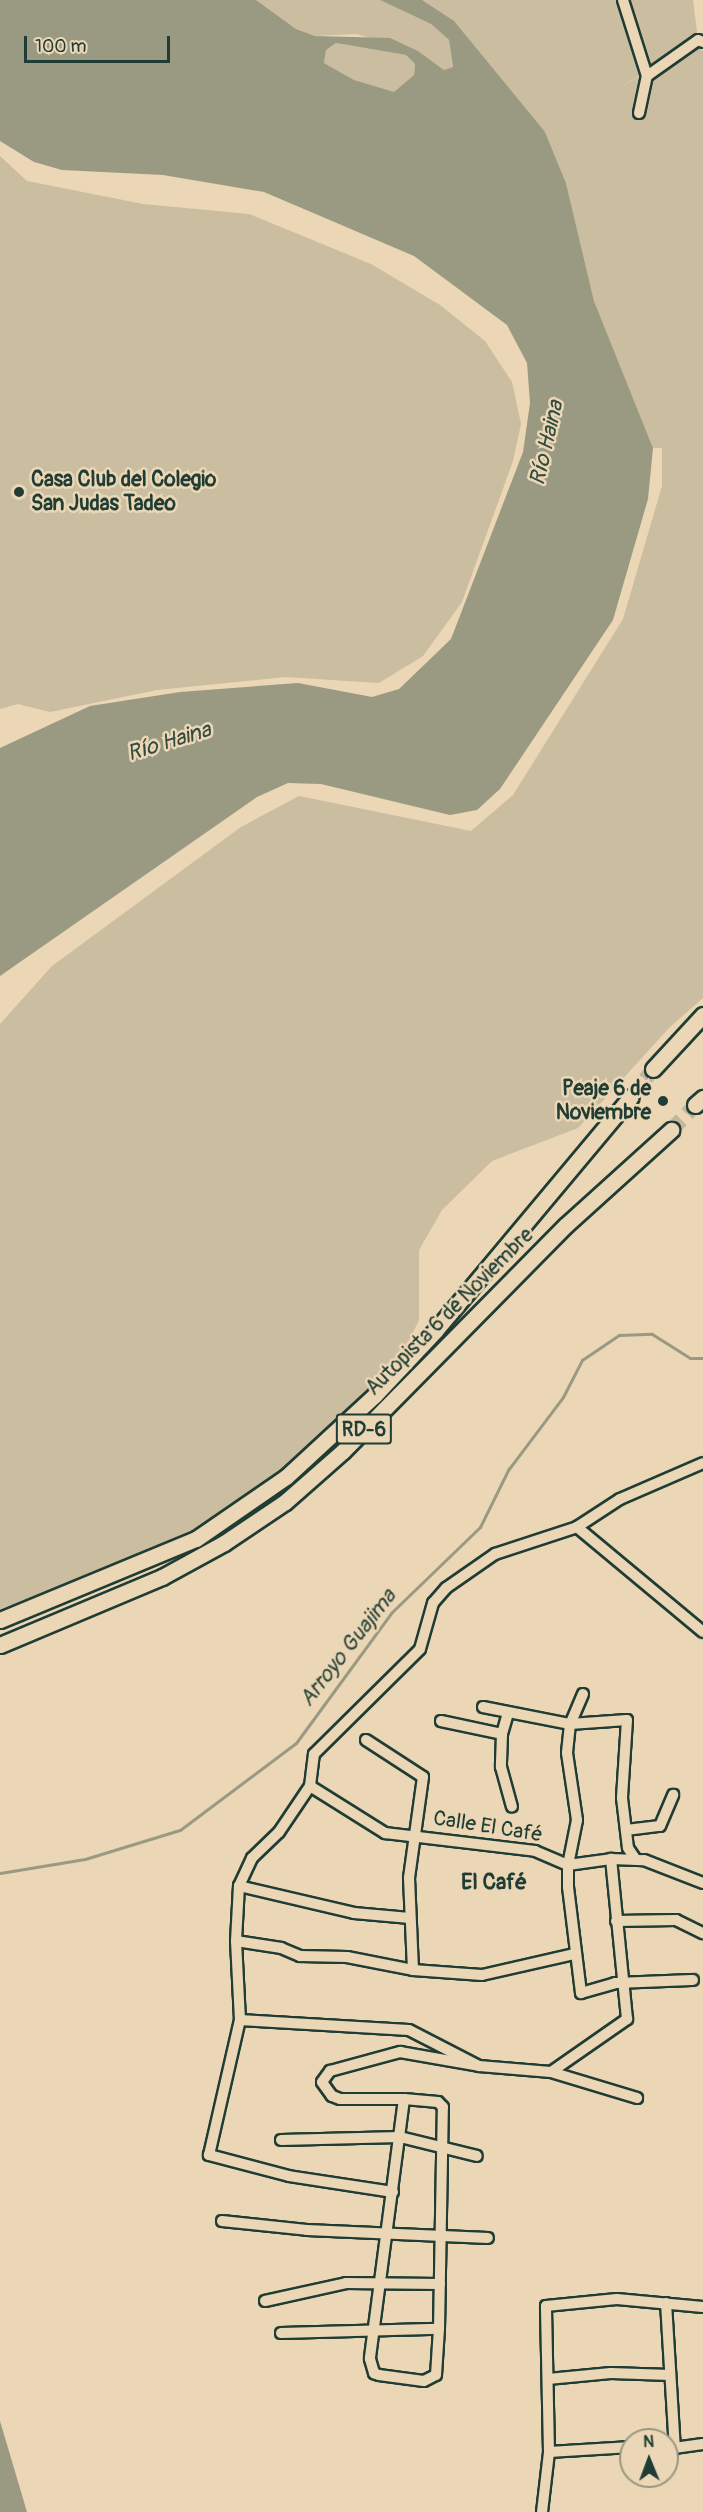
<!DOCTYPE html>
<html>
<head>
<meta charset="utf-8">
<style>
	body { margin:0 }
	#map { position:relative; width:703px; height:2512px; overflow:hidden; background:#ebd6b5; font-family:Pangolin,sans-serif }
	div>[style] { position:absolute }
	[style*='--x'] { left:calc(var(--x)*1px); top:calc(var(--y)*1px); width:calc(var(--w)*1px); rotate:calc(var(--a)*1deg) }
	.green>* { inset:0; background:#cabda0 }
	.water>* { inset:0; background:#9a9a82 }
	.stream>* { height:3px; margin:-1.5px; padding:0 1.5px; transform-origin:1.5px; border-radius:1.5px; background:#9a9a82 }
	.highway-tunnel>* { height:15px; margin-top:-7.5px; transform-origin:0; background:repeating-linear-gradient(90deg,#c2b79b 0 15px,transparent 0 23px) }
	.roads { filter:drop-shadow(2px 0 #1f3d34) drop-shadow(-2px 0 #1f3d34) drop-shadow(0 2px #1f3d34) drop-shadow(0 -2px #1f3d34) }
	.minor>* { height:10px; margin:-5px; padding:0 5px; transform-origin:5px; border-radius:5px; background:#ebd6b5 }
	.highway>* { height:15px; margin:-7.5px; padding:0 7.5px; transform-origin:7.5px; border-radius:7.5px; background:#ebd6b5 }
	.dots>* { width:16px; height:16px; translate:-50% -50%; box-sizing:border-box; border:3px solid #ebd6b5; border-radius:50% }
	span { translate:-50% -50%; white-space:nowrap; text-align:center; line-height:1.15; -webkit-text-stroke:5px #ebd6b5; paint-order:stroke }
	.shield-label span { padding:2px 4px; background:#ebd6b5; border:2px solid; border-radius:4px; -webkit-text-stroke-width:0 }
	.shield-label { font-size:20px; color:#1f3d34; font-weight:700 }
	.poi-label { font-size:21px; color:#1f3d34; font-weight:700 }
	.left { translate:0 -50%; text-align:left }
	.right { translate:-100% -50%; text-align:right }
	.street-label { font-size:21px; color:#1f3d34 }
	.water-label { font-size:22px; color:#314b40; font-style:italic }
	.neighbourhood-label { font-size:22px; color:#1f3d34; font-weight:700 }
	.north { position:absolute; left:619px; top:2428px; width:60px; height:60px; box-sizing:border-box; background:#ebd6b5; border:2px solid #999981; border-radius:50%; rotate:359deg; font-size:16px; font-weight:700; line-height:24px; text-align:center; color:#1f3d34 }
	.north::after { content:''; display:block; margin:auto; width:21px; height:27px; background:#1f3d34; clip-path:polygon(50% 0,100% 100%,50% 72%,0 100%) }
	.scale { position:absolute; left:24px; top:36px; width:146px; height:27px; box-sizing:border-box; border:3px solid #1f3d34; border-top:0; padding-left:8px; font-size:18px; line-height:21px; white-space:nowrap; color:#1f3d34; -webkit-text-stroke:4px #ebd6b5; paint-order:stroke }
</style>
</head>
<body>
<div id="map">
	<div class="green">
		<i style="clip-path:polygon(256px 0,380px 0,431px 24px,449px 40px,453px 68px,444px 70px,418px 51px,356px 34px,315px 36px,296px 29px)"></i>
		<i style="clip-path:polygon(413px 0,693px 0,698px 40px,614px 91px,695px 44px,703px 51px,703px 998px,669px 1028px,578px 1128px,492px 1161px,442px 1210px,419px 1250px,419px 1320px,399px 1361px,319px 1441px,241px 1503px,144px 1557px,0 1609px,0 1024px,52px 966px,241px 827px,299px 796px,471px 831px,513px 795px,623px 619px,662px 486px,662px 448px,653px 448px,594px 301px,566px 183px,545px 132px)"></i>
		<i style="clip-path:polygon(336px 43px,406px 55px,415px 64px,414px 75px,394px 93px,354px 80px,324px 63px,326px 50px)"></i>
		<i style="clip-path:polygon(0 156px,27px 181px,143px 204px,249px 214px,371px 264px,440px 305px,485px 341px,512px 382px,521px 424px,513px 461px,462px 602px,423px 656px,379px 683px,285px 677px,157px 690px,50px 712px,18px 704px,0 709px)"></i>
	</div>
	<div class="water">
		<i style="clip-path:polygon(evenodd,0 0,256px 0,296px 29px,315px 36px,390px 38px,418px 51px,444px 70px,453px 67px,449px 40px,431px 24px,380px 0,422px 0,454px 21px,545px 132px,566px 183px,594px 301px,653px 448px,648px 499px,613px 620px,500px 789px,477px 810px,450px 815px,321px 784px,288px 783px,257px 797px,0 976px,0 748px,90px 706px,180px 692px,298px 683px,372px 697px,399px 689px,451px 639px,523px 452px,530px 403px,527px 363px,507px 325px,414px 256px,264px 192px,163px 175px,62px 170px,34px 162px,0 141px,0 0,336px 43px,406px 55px,415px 64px,414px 75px,394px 92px,354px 80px,324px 63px,326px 50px,336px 43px)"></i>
		<i style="clip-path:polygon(0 2421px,27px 2512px,0 2512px)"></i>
	</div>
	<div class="stream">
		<i style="--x:0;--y:1873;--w:86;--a:-9.4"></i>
		<i style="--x:85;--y:1859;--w:99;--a:-17"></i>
		<i style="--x:180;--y:1830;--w:145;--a:-36.9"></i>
		<i style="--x:296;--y:1743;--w:162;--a:-53.8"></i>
		<i style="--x:392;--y:1612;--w:122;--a:-44"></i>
		<i style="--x:480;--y:1527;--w:64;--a:-63.8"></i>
		<i style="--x:508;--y:1470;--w:91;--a:-53"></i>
		<i style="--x:563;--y:1397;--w:42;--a:-62.8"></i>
		<i style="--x:582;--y:1360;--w:45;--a:-34"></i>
		<i style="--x:619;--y:1335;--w:33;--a:-2"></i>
		<i style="--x:652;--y:1334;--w:45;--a:32.3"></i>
		<i style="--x:690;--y:1358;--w:13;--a:0"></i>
	</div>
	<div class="highway-tunnel">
		<i style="--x:631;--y:1097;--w:36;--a:-52"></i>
		<i style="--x:671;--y:1130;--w:35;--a:-46"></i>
	</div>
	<div class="roads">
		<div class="minor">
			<i style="--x:623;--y:0;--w:80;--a:72.5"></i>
			<i style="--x:639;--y:113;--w:38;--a:-78"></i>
			<i style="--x:647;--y:76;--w:62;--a:-35.2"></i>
			<i style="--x:698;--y:40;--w:5;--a:22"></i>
			<i style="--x:577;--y:1527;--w:164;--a:39.8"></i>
			<i style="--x:583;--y:1694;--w:33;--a:113"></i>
			<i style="--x:570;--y:1724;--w:29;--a:96"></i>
			<i style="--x:567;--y:1753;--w:68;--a:81.5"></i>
			<i style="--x:577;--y:1820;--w:46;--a:101.3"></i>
			<i style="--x:568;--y:1865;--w:22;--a:90"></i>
			<i style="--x:568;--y:1887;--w:107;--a:83"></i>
			<i style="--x:581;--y:1993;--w:35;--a:-16"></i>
			<i style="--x:615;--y:1983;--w:78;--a:-2.2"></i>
			<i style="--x:483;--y:1707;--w:89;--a:11.1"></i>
			<i style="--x:570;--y:1724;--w:57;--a:-4"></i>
			<i style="--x:627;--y:1720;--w:78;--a:93.7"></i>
			<i style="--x:622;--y:1798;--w:50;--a:83.2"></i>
			<i style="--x:628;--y:1848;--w:14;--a:56"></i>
			<i style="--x:508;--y:1713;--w:22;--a:106"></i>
			<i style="--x:502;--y:1734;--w:33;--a:92"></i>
			<i style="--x:501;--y:1767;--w:41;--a:74.6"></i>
			<i style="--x:441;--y:1721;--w:62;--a:12"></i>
			<i style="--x:366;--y:1740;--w:68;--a:33"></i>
			<i style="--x:423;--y:1777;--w:102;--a:97.9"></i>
			<i style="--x:409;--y:1878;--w:92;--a:87.5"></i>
			<i style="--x:310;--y:1786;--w:89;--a:32.1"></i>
			<i style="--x:385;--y:1833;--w:151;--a:6.8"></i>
			<i style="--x:535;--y:1851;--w:36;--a:23"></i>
			<i style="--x:568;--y:1865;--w:43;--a:-7.9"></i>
			<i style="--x:611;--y:1859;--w:33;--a:2"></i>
			<i style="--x:644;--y:1860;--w:63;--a:21.3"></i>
			<i style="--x:626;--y:1830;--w:34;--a:-7"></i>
			<i style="--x:660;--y:1826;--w:34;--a:-67"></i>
			<i style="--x:239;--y:1886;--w:118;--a:13.2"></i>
			<i style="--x:354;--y:1913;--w:56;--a:5.1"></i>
			<i style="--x:616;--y:1921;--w:60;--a:-1"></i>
			<i style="--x:676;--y:1920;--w:30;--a:26"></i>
			<i style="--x:236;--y:1941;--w:46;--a:8.8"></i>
			<i style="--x:281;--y:1948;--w:21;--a:23"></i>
			<i style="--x:300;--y:1956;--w:47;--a:1.2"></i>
			<i style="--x:347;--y:1957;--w:67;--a:11.1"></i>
			<i style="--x:413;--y:1970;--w:69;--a:4.1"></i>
			<i style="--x:482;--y:1975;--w:94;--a:-12.9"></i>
			<i style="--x:240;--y:2020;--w:169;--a:3.4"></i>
			<i style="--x:409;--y:2030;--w:79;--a:27.2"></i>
			<i style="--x:479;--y:2066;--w:72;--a:4.8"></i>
			<i style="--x:551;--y:2072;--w:93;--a:-34.9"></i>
			<i style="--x:627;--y:2019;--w:161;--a:-95.7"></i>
			<i style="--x:551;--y:2072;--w:90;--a:16.8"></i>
			<i style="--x:404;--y:2099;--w:262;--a:97.5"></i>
			<i style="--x:370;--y:2359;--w:15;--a:74"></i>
			<i style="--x:374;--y:2373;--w:5;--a:22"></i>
			<i style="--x:379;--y:2375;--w:45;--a:7.6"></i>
			<i style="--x:424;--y:2381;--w:13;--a:-27"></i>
			<i style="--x:436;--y:2375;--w:46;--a:-86.3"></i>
			<i style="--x:439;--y:2329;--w:222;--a:-89"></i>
			<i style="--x:443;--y:2107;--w:7;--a:-135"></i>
			<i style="--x:438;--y:2102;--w:34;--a:-175"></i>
			<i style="--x:404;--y:2099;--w:64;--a:180"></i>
			<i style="--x:340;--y:2099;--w:9;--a:-159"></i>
			<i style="--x:332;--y:2096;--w:17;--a:-126"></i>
			<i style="--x:322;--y:2082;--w:14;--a:-54"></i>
			<i style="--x:330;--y:2071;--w:73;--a:-15.2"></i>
			<i style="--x:400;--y:2052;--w:80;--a:10"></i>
			<i style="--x:281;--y:2140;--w:119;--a:-1.4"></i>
			<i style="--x:400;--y:2137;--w:79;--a:13.9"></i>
			<i style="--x:393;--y:2192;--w:105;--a:-171.3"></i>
			<i style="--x:289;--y:2176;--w:83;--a:-165.3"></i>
			<i style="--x:209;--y:2155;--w:139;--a:-77.1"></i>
			<i style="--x:240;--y:2020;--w:79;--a:-92.9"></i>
			<i style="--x:236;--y:1941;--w:55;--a:-86.9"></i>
			<i style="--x:239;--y:1886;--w:31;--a:-65"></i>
			<i style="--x:252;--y:1858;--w:37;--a:-44"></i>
			<i style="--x:279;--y:1832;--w:55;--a:-56"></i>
			<i style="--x:310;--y:1786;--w:32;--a:-83"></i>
			<i style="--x:314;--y:1754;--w:149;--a:-44.7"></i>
			<i style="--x:420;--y:1649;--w:48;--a:-74.2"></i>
			<i style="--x:433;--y:1603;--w:20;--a:-49"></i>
			<i style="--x:446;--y:1588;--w:60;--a:-34.8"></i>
			<i style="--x:495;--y:1554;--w:86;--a:-18.2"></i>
			<i style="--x:577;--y:1527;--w:51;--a:-33.1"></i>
			<i style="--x:620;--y:1499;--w:90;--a:-23.4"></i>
			<i style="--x:222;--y:2221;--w:85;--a:6"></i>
			<i style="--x:307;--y:2230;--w:181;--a:2.5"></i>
			<i style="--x:265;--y:2301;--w:83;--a:-12.5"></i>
			<i style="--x:346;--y:2283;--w:94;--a:0.6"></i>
			<i style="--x:666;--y:2303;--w:146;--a:86.5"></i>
			<i style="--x:281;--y:2333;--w:158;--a:-1.5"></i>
			<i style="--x:548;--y:2379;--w:63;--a:-5.4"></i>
			<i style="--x:611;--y:2373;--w:59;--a:1.9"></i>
			<i style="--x:667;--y:2449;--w:36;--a:-8"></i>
			<i style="--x:549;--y:2452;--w:82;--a:-3.5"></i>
			<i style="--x:542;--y:2512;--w:60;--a:-83.3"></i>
			<i style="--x:549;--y:2452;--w:146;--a:-91.2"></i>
			<i style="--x:546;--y:2306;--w:71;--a:-5.6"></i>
			<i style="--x:617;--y:2299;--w:86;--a:5.3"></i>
		</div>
		<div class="highway">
			<i style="--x:653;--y:1069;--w:74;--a:-47.2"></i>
			<i style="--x:695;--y:1105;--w:11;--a:-41"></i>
			<i style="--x:0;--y:1620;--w:212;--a:-22.5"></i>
			<i style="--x:196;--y:1539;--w:109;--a:-34.6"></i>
			<i style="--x:286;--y:1477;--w:121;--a:-42.7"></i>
			<i style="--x:375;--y:1395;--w:88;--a:-46.8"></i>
			<i style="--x:435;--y:1331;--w:305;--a:-50.1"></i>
			<i style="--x:0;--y:1645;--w:176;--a:-22.8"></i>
			<i style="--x:162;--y:1577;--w:71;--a:-28.7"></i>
			<i style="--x:224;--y:1543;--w:73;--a:-33.9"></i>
			<i style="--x:285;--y:1502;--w:77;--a:-41.3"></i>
			<i style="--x:343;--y:1451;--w:317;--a:-45.4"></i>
			<i style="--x:566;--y:1225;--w:142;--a:-42.1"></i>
		</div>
	</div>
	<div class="dots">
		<i style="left:19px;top:492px;background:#1f3d34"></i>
		<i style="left:663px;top:1101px;background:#1f3d34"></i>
	</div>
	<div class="shield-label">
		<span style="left:364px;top:1429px">RD-6</span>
	</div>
	<div class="poi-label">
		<span class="left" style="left:31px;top:492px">Casa Club del Colegio<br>San Judas Tadeo</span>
		<span class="right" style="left:651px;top:1101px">Peaje 6 de<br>Noviembre</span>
	</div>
	<div class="street-label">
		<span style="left:450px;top:1312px;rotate:-45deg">Autopista 6 de Noviembre</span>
		<span style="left:488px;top:1827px;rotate:9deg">Calle El Café</span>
	</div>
	<div class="water-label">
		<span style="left:547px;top:443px;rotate:-77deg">Río Haina</span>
		<span style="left:169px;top:742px;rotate:-17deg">Río Haina</span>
		<span style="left:348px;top:1648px;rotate:-52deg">Arroyo Guajima</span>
	</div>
	<div class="neighbourhood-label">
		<span style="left:494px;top:1883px">El Café</span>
	</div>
	<div class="north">N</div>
	<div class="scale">100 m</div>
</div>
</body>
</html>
